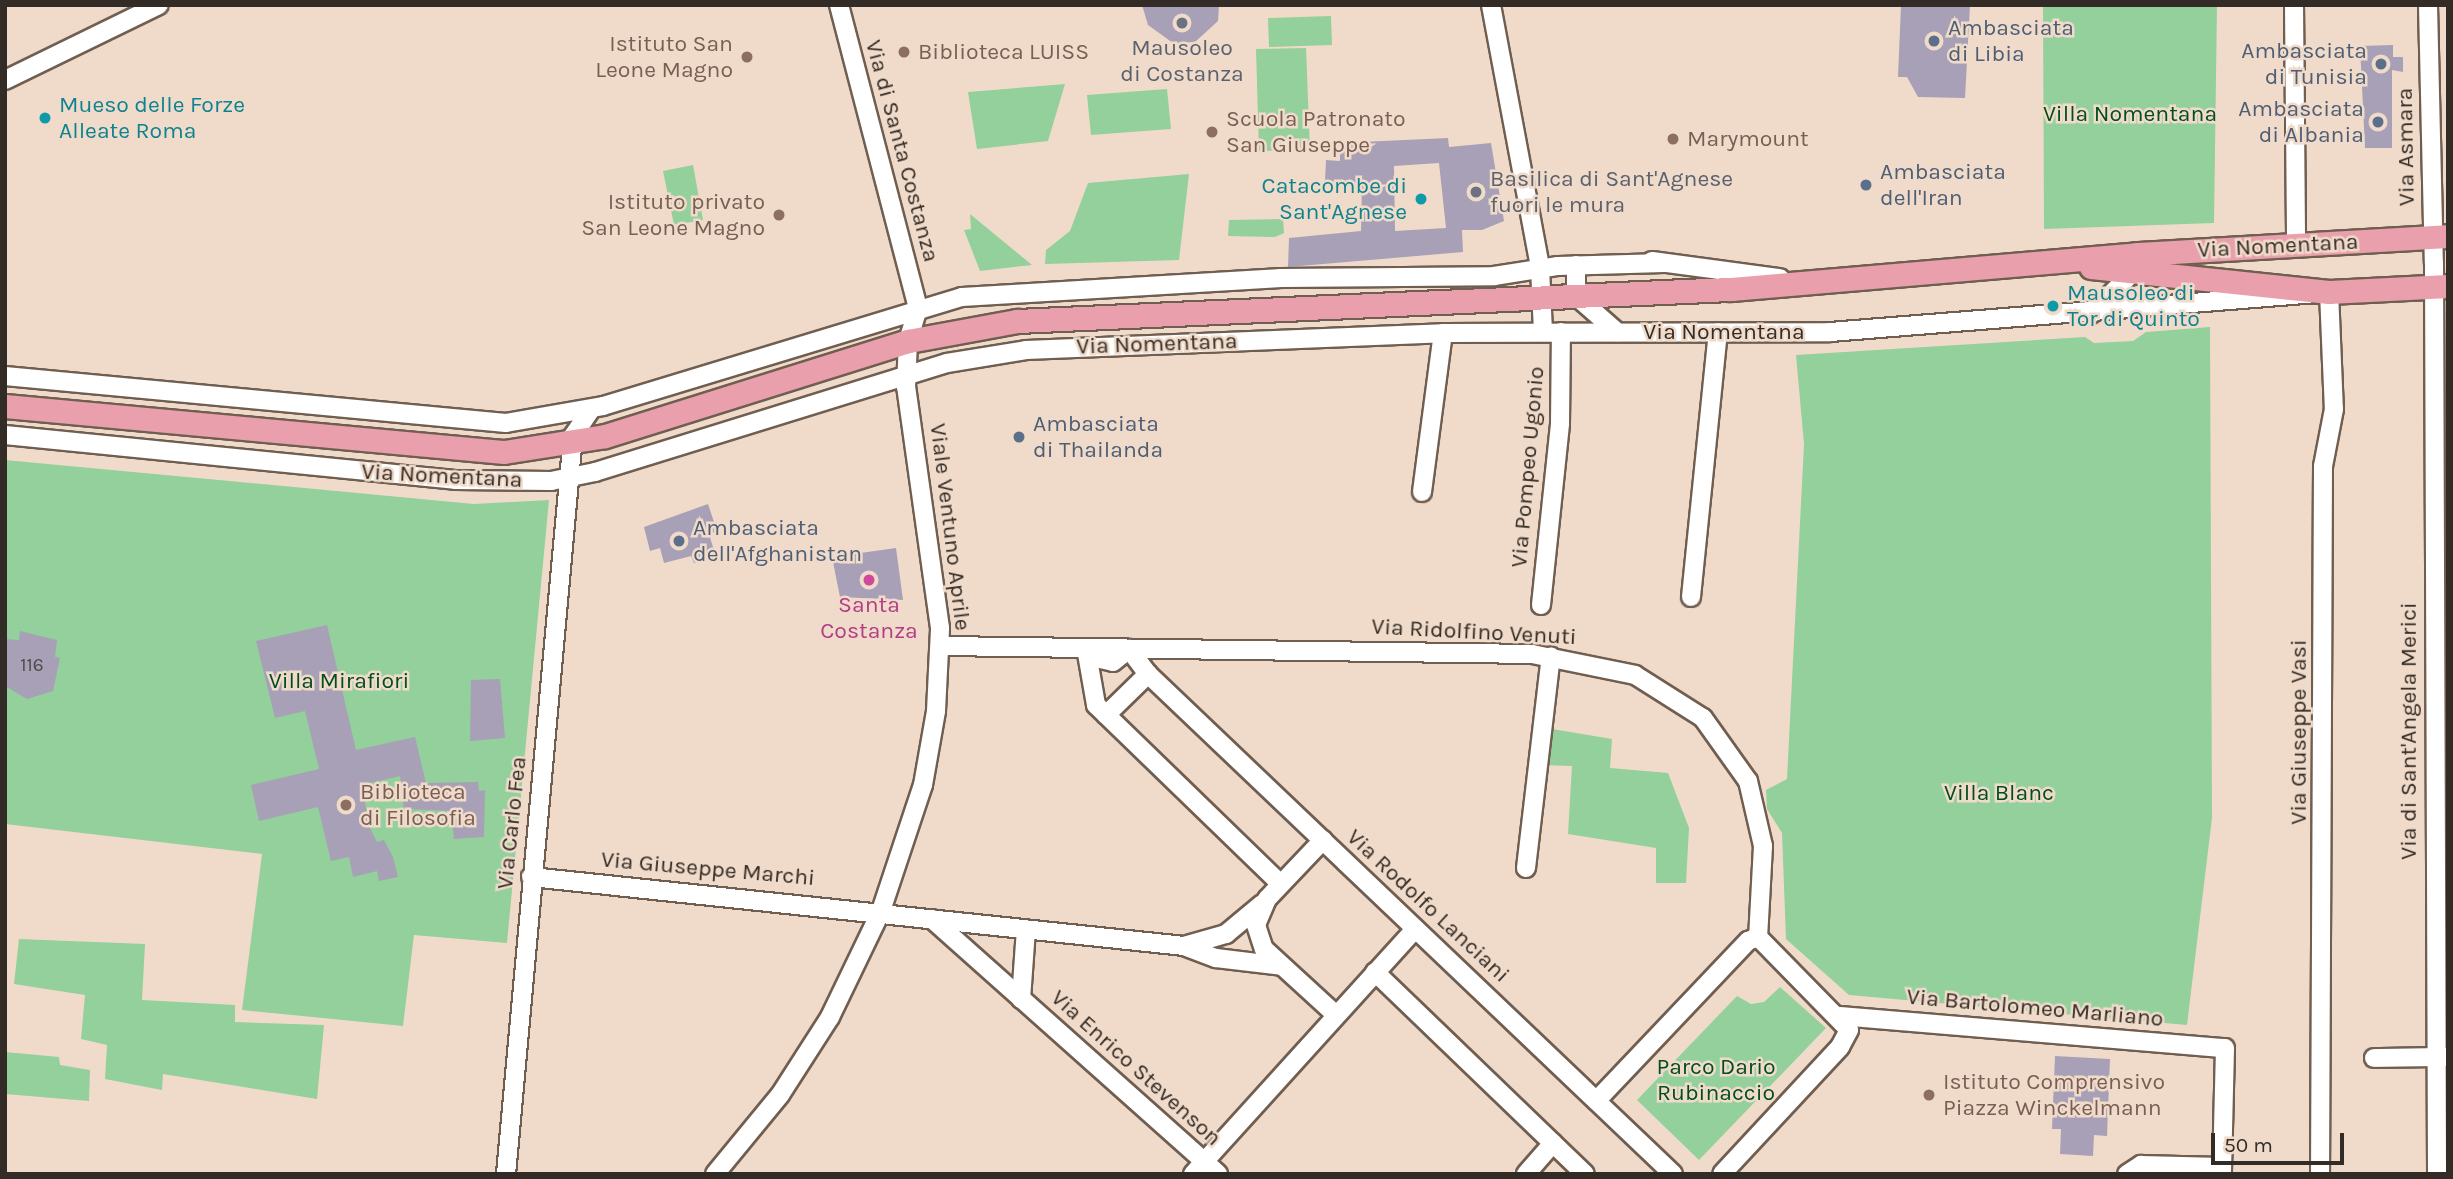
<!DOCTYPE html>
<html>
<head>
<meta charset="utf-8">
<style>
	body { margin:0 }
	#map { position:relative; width:2453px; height:1179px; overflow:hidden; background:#f0dbca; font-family:Karla,sans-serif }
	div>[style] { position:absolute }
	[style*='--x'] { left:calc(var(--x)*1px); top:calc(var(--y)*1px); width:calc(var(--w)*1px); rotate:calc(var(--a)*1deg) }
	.green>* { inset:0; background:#93d09c }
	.building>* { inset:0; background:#a7a0b6 }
	.roads { filter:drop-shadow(2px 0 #705e50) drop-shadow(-2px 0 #705e50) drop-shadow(0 2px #705e50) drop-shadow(0 -2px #705e50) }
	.minor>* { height:18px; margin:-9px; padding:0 9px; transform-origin:9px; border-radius:9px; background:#fff }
	.major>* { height:23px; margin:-11.5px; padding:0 11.5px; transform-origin:11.5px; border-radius:11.5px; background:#e9a0ac }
	.dots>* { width:19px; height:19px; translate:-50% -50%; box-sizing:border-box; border:4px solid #f0dbca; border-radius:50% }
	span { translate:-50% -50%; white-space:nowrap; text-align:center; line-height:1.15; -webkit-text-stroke:5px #f0dbca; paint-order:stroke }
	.number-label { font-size:19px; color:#504849 }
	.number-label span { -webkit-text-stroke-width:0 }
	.service-label { font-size:23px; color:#4e5e75 }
	.left { translate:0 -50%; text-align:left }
	.right { translate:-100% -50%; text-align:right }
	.education-label { font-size:23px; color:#785e54 }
	.worship-label { font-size:23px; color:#5b616d }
	.culture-label { font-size:23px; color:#0d838f }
	.park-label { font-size:23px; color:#024d1d }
	.street-label { font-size:23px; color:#332b25 }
	.hotel-label { font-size:23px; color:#b23c85 }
	.frame { position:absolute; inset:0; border:7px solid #332b25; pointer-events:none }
	.scale { position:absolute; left:2211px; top:1133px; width:133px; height:32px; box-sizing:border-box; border:4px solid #332b25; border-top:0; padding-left:9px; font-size:21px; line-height:24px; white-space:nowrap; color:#332b25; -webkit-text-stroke:5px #f0dbca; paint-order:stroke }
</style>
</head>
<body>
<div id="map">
	<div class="green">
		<i style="clip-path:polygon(2043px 5px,2217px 5px,2214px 223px,2044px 229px)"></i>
		<i style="clip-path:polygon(1331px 16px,1332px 45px,1269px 47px,1268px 18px)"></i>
		<i style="clip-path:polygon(1306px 48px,1310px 150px,1259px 151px,1256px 49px)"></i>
		<i style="clip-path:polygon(1065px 84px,1048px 141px,977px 149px,968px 92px)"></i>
		<i style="clip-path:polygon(1167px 89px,1171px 129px,1091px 135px,1087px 95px)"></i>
		<i style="clip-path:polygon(693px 165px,703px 220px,674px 225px,663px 171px)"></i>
		<i style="clip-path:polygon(1189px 174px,1179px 260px,1045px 264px,1046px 250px,1070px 231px,1088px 183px)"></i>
		<i style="clip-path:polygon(970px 214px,1032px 265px,980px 271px,964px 230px,971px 229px)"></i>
		<i style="clip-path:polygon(1283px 219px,1284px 233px,1275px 237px,1228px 236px,1229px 220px)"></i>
		<i style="clip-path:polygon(2210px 327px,2212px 818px,2187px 1025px,1849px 995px,1786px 939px,1782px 833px,1767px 809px,1766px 790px,1787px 779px,1804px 444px,1796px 355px,2085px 337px,2094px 343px,2133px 341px,2146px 332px)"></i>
		<i style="clip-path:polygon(5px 460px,474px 504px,549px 500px,507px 943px,414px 935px,403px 1026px,242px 1010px,262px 854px,5px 824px)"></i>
		<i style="clip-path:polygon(1546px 728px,1612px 739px,1610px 768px,1668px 773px,1689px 828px,1686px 883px,1656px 883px,1656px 848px,1568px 834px,1572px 766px,1542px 765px)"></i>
		<i style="clip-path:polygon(19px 939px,145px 944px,142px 1000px,235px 1005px,235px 1022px,324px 1025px,317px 1099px,163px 1074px,162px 1090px,105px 1079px,107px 1045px,81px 1039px,85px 995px,14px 984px)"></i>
		<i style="clip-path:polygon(1780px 987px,1826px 1028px,1699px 1160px,1637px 1100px,1737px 996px,1751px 1004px,1764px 1002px)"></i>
		<i style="clip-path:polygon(5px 1052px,59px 1057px,60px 1065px,90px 1070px,89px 1101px,5px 1094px)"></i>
	</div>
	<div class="building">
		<i style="clip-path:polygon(1142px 5px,1219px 5px,1218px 21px,1195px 42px,1173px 43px,1148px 25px)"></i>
		<i style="clip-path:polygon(1901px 5px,1970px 5px,1965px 98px,1918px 97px,1907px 77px,1898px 77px)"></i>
		<i style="clip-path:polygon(2393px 45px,2393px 57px,2403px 57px,2403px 72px,2392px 70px,2392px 148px,2365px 148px,2360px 46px)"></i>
		<i style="clip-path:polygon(evenodd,1448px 138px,1449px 147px,1491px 143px,1504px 221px,1482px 230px,1462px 230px,1463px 252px,1288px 267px,1289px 238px,1361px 231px,1362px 183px,1325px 181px,1326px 160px,1340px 161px,1340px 143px,1448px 138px,1439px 163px,1446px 228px,1395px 231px,1394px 166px,1439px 163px)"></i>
		<i style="clip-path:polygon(708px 504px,717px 531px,709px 534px,716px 557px,694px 563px,691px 556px,664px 563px,660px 548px,650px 551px,644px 527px)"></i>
		<i style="clip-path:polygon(896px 548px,903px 600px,840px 597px,832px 557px)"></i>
		<i style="clip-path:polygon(327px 625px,356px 750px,415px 737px,426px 783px,478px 782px,479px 791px,485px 790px,484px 837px,454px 839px,451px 811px,404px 809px,400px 776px,362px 785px,369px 826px,377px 842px,384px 840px,393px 857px,398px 877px,379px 881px,377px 871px,353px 877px,349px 857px,331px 861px,318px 807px,259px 821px,251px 785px,319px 769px,305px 711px,275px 718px,256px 641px)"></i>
		<i style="clip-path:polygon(20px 631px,57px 640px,55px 657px,60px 658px,53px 691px,27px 699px,5px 686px,5px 639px,19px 640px)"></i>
		<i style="clip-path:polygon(500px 679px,505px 738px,470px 741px,471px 680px)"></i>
		<i style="clip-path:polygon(2055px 1056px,2110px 1059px,2107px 1136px,2094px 1135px,2093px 1156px,2060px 1154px,2061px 1129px,2052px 1129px)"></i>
	</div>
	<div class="roads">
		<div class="minor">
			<i style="--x:839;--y:5;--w:313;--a:75.4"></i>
			<i style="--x:1491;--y:5;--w:268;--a:79.4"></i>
			<i style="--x:1540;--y:268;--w:64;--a:87.3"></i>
			<i style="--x:2294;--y:5;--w:241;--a:89.5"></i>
			<i style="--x:2428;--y:5;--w:258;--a:88.7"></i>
			<i style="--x:2434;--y:263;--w:911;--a:89.81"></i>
			<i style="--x:5;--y:80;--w:171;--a:-26"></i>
			<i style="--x:1652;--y:261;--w:129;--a:7.6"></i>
			<i style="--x:1576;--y:265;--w:31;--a:90"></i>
			<i style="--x:1576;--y:296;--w:55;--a:41.3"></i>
			<i style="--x:2091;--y:314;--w:58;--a:-45"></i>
			<i style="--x:5;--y:376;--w:503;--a:5.36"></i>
			<i style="--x:506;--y:423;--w:98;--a:-9.9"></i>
			<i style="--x:603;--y:406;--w:375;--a:-16.9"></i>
			<i style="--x:962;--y:297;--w:320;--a:-3.4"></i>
			<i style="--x:1281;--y:278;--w:213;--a:-0.5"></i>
			<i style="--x:1494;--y:276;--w:65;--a:-8.9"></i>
			<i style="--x:1558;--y:266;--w:106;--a:-1.6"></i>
			<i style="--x:5;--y:435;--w:452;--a:5.7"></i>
			<i style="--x:455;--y:480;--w:96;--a:0.6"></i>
			<i style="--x:551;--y:481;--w:45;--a:-11.6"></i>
			<i style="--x:595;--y:472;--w:368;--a:-17.2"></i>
			<i style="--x:947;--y:363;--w:80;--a:-9.3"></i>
			<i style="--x:1026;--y:350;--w:417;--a:-2.3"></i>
			<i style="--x:1443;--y:333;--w:387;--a:-0.1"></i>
			<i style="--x:1830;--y:332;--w:501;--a:-4.58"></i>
			<i style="--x:2329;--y:292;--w:117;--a:87.6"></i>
			<i style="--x:2334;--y:409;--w:58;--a:100.9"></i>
			<i style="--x:2323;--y:466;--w:708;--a:90.24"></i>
			<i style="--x:1422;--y:492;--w:160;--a:-82.5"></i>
			<i style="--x:1691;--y:597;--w:266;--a:-84.2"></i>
			<i style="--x:1541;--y:605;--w:183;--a:-84"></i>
			<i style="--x:1560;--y:423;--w:91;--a:-89.4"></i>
			<i style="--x:940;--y:646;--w:592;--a:0.77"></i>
			<i style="--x:1532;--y:654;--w:105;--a:11.5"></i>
			<i style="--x:1635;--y:675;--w:80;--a:32.3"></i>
			<i style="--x:1703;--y:718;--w:77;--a:54.5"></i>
			<i style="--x:1748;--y:781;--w:67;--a:77"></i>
			<i style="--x:1763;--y:846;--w:91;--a:93.1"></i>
			<i style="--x:1086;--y:648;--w:58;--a:80"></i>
			<i style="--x:1096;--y:705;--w:257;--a:44.1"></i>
			<i style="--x:1086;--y:648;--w:14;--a:45"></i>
			<i style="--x:1096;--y:658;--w:17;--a:13"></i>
			<i style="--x:1113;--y:662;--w:21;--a:-39"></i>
			<i style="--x:1129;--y:649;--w:31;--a:53"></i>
			<i style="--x:1148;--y:674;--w:725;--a:43.6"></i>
			<i style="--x:1106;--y:715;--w:59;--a:-44.3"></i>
			<i style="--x:1323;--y:840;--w:81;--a:133.5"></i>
			<i style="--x:1267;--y:899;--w:28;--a:113"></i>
			<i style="--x:1256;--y:925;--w:25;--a:72"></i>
			<i style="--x:1264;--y:949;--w:98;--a:42.5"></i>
			<i style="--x:1526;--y:868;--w:213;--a:-83.3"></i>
			<i style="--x:531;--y:877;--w:657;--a:6.03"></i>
			<i style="--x:1184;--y:946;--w:34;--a:21"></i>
			<i style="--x:1216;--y:958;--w:66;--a:6.9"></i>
			<i style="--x:932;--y:919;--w:383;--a:41.7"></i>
			<i style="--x:1184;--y:946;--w:44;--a:-15.9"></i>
			<i style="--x:1226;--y:934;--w:47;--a:-39.8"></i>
			<i style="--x:1375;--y:972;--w:291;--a:43.9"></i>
			<i style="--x:1021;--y:999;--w:70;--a:-85.9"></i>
			<i style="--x:1840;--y:1016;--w:386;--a:4.8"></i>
			<i style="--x:2225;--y:1048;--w:126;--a:91.4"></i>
			<i style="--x:2374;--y:1058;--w:74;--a:-0.8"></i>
			<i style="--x:1598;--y:1099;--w:218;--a:-46.5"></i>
			<i style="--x:1748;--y:941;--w:11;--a:-22"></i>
			<i style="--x:1758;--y:937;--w:130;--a:45.6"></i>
			<i style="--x:1849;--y:1030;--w:19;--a:118"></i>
			<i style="--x:1840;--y:1047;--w:173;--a:132.9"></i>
			<i style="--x:506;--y:1174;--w:741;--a:-84.81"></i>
			<i style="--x:573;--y:436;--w:32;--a:-56"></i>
			<i style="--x:715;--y:1174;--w:102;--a:-50.6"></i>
			<i style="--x:780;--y:1095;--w:93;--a:-57.3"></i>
			<i style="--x:830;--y:1017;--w:118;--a:-64.3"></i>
			<i style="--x:881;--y:911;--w:133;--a:-71.6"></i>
			<i style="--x:923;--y:785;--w:75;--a:-80"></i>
			<i style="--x:936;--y:711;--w:83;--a:-87.2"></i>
			<i style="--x:940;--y:628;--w:243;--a:-98"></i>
			<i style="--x:906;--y:387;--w:46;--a:-87.5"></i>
			<i style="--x:908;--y:341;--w:34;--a:-73"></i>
			<i style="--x:1193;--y:1174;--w:331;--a:-47.8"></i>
			<i style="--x:1526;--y:1174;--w:41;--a:-48.9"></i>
			<i style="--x:2127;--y:1174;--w:17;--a:-33"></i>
			<i style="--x:2141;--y:1165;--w:81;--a:1.4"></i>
		</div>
		<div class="major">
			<i style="--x:2091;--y:267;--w:239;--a:6"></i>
			<i style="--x:2329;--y:292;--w:119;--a:-2.9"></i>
			<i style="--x:5;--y:406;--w:501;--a:5.27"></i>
			<i style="--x:504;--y:452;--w:102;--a:-9"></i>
			<i style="--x:605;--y:436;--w:318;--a:-17.4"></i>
			<i style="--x:908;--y:341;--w:111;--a:-10.4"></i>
			<i style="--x:1017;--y:321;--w:715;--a:-2.57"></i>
			<i style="--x:1731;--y:289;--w:408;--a:-4.9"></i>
			<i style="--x:2137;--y:254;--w:312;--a:-3.3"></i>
		</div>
	</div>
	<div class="dots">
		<i style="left:1182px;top:23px;background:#6b7280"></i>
		<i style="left:1934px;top:41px;background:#5c6f8a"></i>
		<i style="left:904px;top:52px;background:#8d6e63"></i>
		<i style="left:747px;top:57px;background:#8d6e63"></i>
		<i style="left:2381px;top:64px;background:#5c6f8a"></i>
		<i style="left:45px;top:118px;background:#0f9aa8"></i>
		<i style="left:2378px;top:122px;background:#5c6f8a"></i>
		<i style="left:1212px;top:132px;background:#8d6e63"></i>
		<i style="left:1673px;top:139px;background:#8d6e63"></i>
		<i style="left:1866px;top:185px;background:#5c6f8a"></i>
		<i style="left:1476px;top:192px;background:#6b7280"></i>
		<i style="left:1421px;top:199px;background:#0f9aa8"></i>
		<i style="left:779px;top:215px;background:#8d6e63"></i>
		<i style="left:2053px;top:306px;background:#0f9aa8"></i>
		<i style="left:1019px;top:437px;background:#5c6f8a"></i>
		<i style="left:679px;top:541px;background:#5c6f8a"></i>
		<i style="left:869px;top:580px;background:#d1479c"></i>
		<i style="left:346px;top:805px;background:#8d6e63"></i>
		<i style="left:1929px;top:1095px;background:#8d6e63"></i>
	</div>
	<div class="number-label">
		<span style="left:32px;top:666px">116</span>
	</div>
	<div class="service-label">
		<span class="left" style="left:1948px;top:41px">Ambasciata<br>di Libia</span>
		<span class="right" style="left:2367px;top:64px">Ambasciata<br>di Tunisia</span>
		<span class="right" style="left:2364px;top:122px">Ambasciata<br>di Albania</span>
		<span class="left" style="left:1880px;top:185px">Ambasciata<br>dell'Iran</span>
		<span class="left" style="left:1033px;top:437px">Ambasciata<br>di Thailanda</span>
		<span class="left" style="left:693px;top:541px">Ambasciata<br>dell'Afghanistan</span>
	</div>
	<div class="education-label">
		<span class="right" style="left:733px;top:57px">Istituto San<br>Leone Magno</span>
		<span class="left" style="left:918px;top:52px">Biblioteca LUISS</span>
		<span class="left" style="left:1226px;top:132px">Scuola Patronato<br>San Giuseppe</span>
		<span class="left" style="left:1687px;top:139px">Marymount</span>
		<span class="right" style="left:765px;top:215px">Istituto privato<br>San Leone Magno</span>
		<span class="left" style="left:360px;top:805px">Biblioteca<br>di Filosofia</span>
		<span class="left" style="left:1943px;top:1095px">Istituto Comprensivo<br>Piazza Winckelmann</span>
	</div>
	<div class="worship-label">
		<span style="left:1182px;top:61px">Mausoleo<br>di Costanza</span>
		<span class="left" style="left:1490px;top:192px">Basilica di Sant'Agnese<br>fuori le mura</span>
	</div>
	<div class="culture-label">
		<span class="left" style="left:59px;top:118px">Mueso delle Forze<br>Alleate Roma</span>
		<span class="right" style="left:1407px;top:199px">Catacombe di<br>Sant'Agnese</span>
		<span class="left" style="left:2067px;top:306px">Mausoleo di<br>Tor di Quinto</span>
	</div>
	<div class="park-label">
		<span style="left:2130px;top:114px">Villa Nomentana</span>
		<span style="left:339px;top:681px">Villa Mirafiori</span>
		<span style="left:1999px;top:793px">Villa Blanc</span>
		<span style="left:1716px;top:1080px">Parco Dario<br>Rubinaccio</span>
	</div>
	<div class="street-label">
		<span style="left:2406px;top:147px;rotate:-91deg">Via Asmara</span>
		<span style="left:902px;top:151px;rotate:75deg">Via di Santa Costanza</span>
		<span style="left:2278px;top:246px;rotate:-3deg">Via Nomentana</span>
		<span style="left:1724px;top:332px">Via Nomentana</span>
		<span style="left:1157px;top:344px;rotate:-2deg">Via Nomentana</span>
		<span style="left:1528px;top:467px;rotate:-85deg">Via Pompeo Ugonio</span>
		<span style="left:442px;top:476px;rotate:3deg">Via Nomentana</span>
		<span style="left:950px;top:527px;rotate:83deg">Viale Ventuno Aprile</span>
		<span style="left:1474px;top:632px;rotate:3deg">Via Ridolfino Venuti</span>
		<span style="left:2409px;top:731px;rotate:-90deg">Via di Sant'Angela Merici</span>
		<span style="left:2299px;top:732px;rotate:-90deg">Via Giuseppe Vasi</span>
		<span style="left:512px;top:823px;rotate:-84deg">Via Carlo Fea</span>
		<span style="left:708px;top:869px;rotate:5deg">Via Giuseppe Marchi</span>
		<span style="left:1428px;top:906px;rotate:43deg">Via Rodolfo Lanciani</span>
		<span style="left:2035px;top:1008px;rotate:5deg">Via Bartolomeo Marliano</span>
		<span style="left:1136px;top:1068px;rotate:42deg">Via Enrico Stevenson</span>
	</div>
	<div class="hotel-label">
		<span style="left:869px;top:618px">Santa<br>Costanza</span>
	</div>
	<div class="frame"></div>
	<div class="scale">50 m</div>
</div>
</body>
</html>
